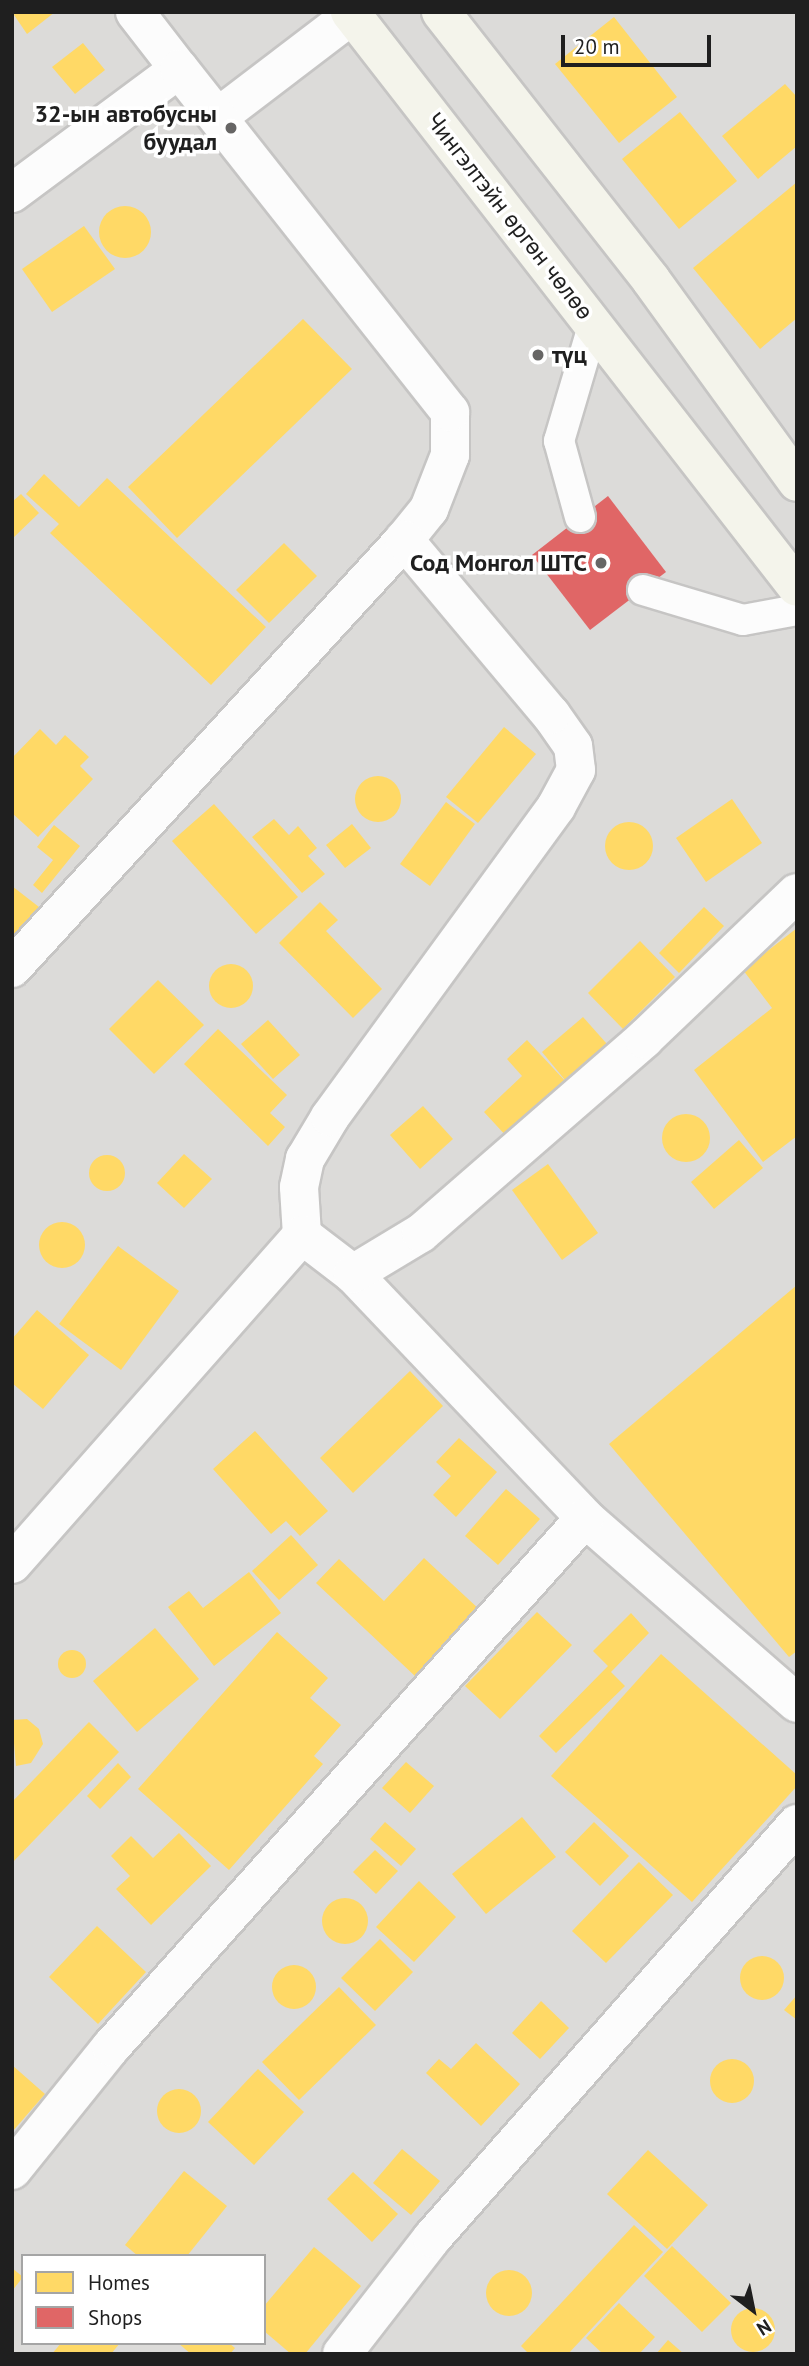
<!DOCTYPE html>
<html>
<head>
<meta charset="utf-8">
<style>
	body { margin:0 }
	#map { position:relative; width:809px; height:2366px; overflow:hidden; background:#edebe8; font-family:"PT Sans",sans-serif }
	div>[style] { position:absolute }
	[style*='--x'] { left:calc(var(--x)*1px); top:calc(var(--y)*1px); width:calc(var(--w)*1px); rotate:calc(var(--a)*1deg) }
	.residential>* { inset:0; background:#dcdbd9 }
	.homes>* { inset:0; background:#ffd966 }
	.round { border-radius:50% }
	.shops>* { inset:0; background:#e06666 }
	.roads { filter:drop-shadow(2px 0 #c6c5c4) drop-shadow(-2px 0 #c6c5c4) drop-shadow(0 2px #c6c5c4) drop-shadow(0 -2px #c6c5c4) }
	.service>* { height:30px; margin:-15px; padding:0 15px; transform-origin:15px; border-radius:15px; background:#fcfcfc }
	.minor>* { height:38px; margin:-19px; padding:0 19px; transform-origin:19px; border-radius:19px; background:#fcfcfc }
	.secondary>* { height:38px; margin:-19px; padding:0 19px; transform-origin:19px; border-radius:19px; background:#f4f4eb }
	.dots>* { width:19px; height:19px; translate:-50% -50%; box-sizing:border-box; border:4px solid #fff; border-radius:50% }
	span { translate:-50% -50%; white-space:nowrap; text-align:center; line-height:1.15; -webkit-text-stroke:7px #fff; paint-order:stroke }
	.poi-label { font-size:24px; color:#1f1f1f; font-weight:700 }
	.right { translate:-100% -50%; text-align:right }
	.left { translate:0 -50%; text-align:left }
	.street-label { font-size:24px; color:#1f1f1f }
	.frame { position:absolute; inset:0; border:14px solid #1f1f1f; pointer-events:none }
	.legend { position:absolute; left:21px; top:2254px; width:245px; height:91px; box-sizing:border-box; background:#fff; border:2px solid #a5a5a5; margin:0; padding:9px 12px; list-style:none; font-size:21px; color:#1f1f1f }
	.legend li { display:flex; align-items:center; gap:14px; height:35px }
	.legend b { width:35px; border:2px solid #a5a5a5 }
	.north { position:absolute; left:718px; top:2275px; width:70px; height:70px; -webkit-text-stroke:5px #fff; paint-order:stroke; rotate:148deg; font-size:19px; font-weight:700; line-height:28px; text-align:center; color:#1f1f1f }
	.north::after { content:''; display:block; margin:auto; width:24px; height:32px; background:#1f1f1f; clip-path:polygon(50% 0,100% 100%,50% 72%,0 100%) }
	.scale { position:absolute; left:561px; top:35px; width:150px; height:32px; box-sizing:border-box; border:4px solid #1f1f1f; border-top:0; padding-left:9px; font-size:21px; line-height:24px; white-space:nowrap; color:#1f1f1f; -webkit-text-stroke:5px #fff; paint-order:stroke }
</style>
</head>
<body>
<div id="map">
	<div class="residential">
		<i style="clip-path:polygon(evenodd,12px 12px,797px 12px,797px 2354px,12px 2354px,12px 12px,23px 2256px,264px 2256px,264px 2343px,23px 2343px,23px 2256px)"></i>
	</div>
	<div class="homes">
		<i style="clip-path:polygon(12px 12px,55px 12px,27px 34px)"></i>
		<i style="clip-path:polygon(614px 17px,677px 97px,619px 143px,555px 64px)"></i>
		<i style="clip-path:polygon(83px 43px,105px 70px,75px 94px,52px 67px)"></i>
		<i style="clip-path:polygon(785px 84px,797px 97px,797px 146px,758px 179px,722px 136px)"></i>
		<i style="clip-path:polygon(680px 112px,737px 181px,679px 229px,622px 159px)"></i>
		<i style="clip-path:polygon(797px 182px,797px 318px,760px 349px,693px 268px)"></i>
		<i class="round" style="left:99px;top:206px;width:52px;height:52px"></i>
		<i style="clip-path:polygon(84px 226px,115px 269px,52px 312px,22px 269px)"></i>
		<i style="clip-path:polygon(303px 319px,352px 369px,177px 538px,128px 487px)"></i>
		<i style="clip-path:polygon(44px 474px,79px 507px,107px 478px,266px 627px,211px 685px,50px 533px,59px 524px,26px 494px)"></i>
		<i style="clip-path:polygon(21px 494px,39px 513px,12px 539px,12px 502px)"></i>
		<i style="clip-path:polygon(284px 543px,317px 576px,269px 623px,236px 590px)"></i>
		<i style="clip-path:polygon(504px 727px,536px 754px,478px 823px,446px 797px)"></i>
		<i style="clip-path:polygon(40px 729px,56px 745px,65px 735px,89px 757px,80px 766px,93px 779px,38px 837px,12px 813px,12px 758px)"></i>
		<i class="round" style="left:355px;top:776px;width:46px;height:46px"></i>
		<i style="clip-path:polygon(732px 799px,762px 843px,706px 882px,676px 838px)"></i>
		<i style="clip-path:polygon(446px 802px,475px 824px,430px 886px,400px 864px)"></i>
		<i style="clip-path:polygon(214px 804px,298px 897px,256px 934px,172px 841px)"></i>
		<i style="clip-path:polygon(274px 819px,289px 835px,298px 826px,317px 848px,308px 856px,325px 874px,302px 893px,252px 837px)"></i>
		<i class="round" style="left:605px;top:822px;width:48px;height:48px"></i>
		<i style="clip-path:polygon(352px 824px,371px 848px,345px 868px,326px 845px)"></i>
		<i style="clip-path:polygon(54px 825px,80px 846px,42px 893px,33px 885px,53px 860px,37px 847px)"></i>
		<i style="clip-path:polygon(12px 886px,39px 907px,12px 940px)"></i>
		<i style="clip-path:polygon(320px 902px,338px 920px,326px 931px,382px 989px,353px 1018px,279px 943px)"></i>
		<i style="clip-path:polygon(704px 907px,724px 926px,679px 973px,659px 953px)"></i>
		<i style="clip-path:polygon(797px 928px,797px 1136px,763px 1162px,694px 1070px,772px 1008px,743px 970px)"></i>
		<i style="clip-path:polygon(640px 941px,675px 977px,623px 1029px,588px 993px)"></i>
		<i class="round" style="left:209px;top:964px;width:44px;height:44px"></i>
		<i style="clip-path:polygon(158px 980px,204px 1025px,154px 1074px,109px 1029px)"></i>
		<i style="clip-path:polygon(583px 1017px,607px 1044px,565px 1080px,542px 1052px)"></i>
		<i style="clip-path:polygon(268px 1020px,300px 1055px,273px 1079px,241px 1044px)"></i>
		<i style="clip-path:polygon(218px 1029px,287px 1095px,270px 1113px,285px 1127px,268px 1146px,184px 1064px)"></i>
		<i style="clip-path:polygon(527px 1040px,567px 1083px,508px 1138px,484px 1112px,522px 1076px,507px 1059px)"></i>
		<i style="clip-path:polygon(423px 1106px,453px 1139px,420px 1169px,390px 1135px)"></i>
		<i class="round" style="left:662px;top:1114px;width:48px;height:48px"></i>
		<i style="clip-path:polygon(739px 1140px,763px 1168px,714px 1209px,691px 1182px)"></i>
		<i style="clip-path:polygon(184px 1154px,212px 1179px,184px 1208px,157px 1183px)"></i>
		<i class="round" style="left:89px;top:1155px;width:36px;height:36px"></i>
		<i style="clip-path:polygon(548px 1164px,598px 1233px,562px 1260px,512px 1190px)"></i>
		<i class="round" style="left:39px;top:1222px;width:46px;height:46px"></i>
		<i style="clip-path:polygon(118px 1246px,179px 1291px,121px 1370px,59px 1324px)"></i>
		<i style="clip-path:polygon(797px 1285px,797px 1651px,789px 1657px,609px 1444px)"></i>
		<i style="clip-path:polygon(37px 1310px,89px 1355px,43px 1409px,12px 1383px,12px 1339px)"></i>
		<i style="clip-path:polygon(410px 1371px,443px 1406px,353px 1493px,320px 1458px)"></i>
		<i style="clip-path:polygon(255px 1431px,328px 1511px,300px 1536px,286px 1521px,271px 1534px,213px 1469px)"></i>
		<i style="clip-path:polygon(459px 1438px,497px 1472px,456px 1517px,433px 1495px,451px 1476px,436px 1462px)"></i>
		<i style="clip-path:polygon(506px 1489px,540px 1519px,498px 1565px,465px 1536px)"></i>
		<i style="clip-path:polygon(291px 1535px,318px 1565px,279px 1600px,252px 1571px)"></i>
		<i style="clip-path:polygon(424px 1558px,480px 1610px,416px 1677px,316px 1583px,339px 1559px,384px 1601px)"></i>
		<i style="clip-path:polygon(249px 1572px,281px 1613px,214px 1666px,168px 1607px,189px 1591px,203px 1608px)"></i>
		<i style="clip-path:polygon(537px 1612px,572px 1645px,500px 1719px,465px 1686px)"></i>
		<i style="clip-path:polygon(631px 1613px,649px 1633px,611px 1672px,625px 1686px,556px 1753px,539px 1736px,608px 1666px,593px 1651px)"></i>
		<i style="clip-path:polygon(155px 1628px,199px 1679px,137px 1732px,93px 1681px)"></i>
		<i style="clip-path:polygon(277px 1632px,328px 1678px,310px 1698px,341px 1725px,314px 1756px,323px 1764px,229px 1870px,138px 1789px)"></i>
		<i class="round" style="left:58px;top:1650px;width:28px;height:28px"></i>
		<i style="clip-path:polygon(661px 1654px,797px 1775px,797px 1786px,692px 1902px,551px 1776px)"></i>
		<i style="clip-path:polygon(27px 1719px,39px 1729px,43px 1744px,31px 1763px,16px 1766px,12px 1720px)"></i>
		<i style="clip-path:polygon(89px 1722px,119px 1752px,12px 1863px,12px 1802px)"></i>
		<i style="clip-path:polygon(406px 1762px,434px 1786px,410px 1813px,382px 1788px)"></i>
		<i style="clip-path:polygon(118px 1763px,131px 1777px,100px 1809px,87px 1796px)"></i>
		<i style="clip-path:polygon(522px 1817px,556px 1857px,486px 1914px,452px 1874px)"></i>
		<i style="clip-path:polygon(385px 1822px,416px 1849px,401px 1866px,370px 1839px)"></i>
		<i style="clip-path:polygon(594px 1822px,629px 1856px,600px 1886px,565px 1852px)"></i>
		<i style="clip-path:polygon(179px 1833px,211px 1866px,151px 1925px,116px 1889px,130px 1876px,111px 1856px,131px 1836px,153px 1858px)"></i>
		<i style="clip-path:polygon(375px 1850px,398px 1871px,376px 1894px,353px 1872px)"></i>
		<i style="clip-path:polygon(639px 1862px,673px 1895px,606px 1963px,572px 1931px)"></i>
		<i style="clip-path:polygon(419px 1881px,456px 1917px,414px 1962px,376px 1927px)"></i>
		<i class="round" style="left:322px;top:1898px;width:46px;height:46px"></i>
		<i style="clip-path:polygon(97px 1926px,146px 1972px,98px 2024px,49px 1977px)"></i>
		<i style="clip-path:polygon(380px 1939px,413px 1972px,375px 2011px,341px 1978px)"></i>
		<i class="round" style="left:740px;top:1956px;width:44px;height:44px"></i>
		<i class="round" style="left:272px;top:1965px;width:44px;height:44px"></i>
		<i style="clip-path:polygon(339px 1987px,376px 2025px,299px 2100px,262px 2062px)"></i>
		<i style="clip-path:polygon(797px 1995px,797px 2020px,784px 2010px)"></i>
		<i style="clip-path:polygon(541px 2001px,569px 2028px,540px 2059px,512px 2033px)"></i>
		<i style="clip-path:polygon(476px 2043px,520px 2084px,481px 2126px,426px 2073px,439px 2059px,451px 2069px)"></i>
		<i class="round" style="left:710px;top:2059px;width:44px;height:44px"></i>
		<i style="clip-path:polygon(12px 2065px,45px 2094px,12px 2132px)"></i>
		<i style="clip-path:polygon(258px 2069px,304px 2112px,254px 2165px,208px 2122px)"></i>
		<i class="round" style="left:157px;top:2089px;width:44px;height:44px"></i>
		<i style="clip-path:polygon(402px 2149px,440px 2181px,411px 2215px,373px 2183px)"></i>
		<i style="clip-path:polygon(648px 2150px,708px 2205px,667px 2249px,607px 2194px)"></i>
		<i style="clip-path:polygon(184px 2171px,227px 2206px,187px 2256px,138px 2256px,125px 2245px)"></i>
		<i style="clip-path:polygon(353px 2172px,398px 2214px,372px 2242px,327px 2199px)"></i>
		<i style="clip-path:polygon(634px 2225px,663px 2252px,568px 2354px,529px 2354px,521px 2346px)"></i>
		<i style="clip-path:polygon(672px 2246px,731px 2303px,702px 2332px,644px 2276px)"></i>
		<i style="clip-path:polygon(314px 2247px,361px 2286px,305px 2354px,291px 2354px,264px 2331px,264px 2306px)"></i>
		<i style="clip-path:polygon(12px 2268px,23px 2277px,12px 2291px)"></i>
		<i class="round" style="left:486px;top:2270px;width:46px;height:46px"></i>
		<i style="clip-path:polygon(619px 2303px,655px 2337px,639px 2354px,603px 2354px,586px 2338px)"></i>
		<i class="round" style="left:731px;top:2308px;width:44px;height:44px"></i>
		<i style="clip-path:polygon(668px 2340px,684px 2354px,656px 2354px)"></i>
		<i style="clip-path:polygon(61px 2343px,120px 2343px,111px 2354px,52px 2354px)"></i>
		<i style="clip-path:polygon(178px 2343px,229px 2343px,235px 2348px,230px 2354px,191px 2354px)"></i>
	</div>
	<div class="shops">
		<i style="clip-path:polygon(608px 496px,666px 572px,590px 630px,532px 555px)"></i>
	</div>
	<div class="roads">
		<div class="service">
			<i style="--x:580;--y:517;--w:79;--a:-105.4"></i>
			<i style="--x:559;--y:441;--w:123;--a:-73.5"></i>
			<i style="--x:643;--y:590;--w:104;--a:16.7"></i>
			<i style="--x:743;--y:620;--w:55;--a:-10.5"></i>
		</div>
		<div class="minor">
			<i style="--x:218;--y:117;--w:168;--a:-37.3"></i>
			<i style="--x:12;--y:193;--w:208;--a:-36.6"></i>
			<i style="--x:179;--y:69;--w:72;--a:-127.7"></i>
			<i style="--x:12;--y:968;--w:580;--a:-47.51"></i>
			<i style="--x:404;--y:540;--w:40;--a:-51"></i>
			<i style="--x:429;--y:509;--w:58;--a:-68.7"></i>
			<i style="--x:450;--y:455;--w:43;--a:-90"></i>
			<i style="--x:450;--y:412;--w:437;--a:-128.3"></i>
			<i style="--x:302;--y:1235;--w:48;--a:-93.6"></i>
			<i style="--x:299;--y:1187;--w:29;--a:-78"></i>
			<i style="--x:305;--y:1159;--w:49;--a:-59.2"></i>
			<i style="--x:330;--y:1117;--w:384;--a:-53.9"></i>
			<i style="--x:556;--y:807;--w:42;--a:-61.6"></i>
			<i style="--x:576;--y:770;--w:24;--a:-97"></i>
			<i style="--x:573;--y:746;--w:38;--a:-125"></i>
			<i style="--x:551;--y:715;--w:229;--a:-130"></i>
			<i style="--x:353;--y:1274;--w:337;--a:46.4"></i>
			<i style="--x:585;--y:1518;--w:281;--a:41.1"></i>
			<i style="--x:12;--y:1564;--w:439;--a:-48.6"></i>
			<i style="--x:302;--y:1235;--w:64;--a:37.4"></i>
			<i style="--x:353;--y:1274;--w:79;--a:-31.1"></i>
			<i style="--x:421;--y:1233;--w:296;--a:-41"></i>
			<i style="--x:644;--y:1039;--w:211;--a:-43.7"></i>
			<i style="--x:12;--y:2170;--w:158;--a:-51.2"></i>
			<i style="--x:111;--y:2047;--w:710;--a:-48.14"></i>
			<i style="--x:342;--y:2354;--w:147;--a:-52.2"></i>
			<i style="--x:432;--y:2238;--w:552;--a:-48.6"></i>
		</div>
		<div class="secondary">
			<i style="--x:350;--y:12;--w:728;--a:52.14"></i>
			<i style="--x:441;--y:12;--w:340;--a:51.9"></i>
			<i style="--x:651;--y:280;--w:249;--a:54.1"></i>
		</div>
	</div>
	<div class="dots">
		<i style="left:231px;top:128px;background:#676665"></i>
		<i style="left:538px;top:355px;background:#676665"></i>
		<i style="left:601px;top:563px;background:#676665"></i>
	</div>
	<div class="poi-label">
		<span class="right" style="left:217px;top:128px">32-ын автобусны<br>буудал</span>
		<span class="left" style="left:552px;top:355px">түц</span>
		<span class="right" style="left:587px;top:563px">Сод Монгол ШТС</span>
	</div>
	<div class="street-label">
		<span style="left:510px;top:216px;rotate:52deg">Чингэлтэйн өргөн чөлөө</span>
	</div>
	<div class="frame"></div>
	<ul class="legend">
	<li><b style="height:19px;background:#ffd966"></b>Homes</li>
	<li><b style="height:19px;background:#e06666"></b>Shops</li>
	</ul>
	<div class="north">N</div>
	<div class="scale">20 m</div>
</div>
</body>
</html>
